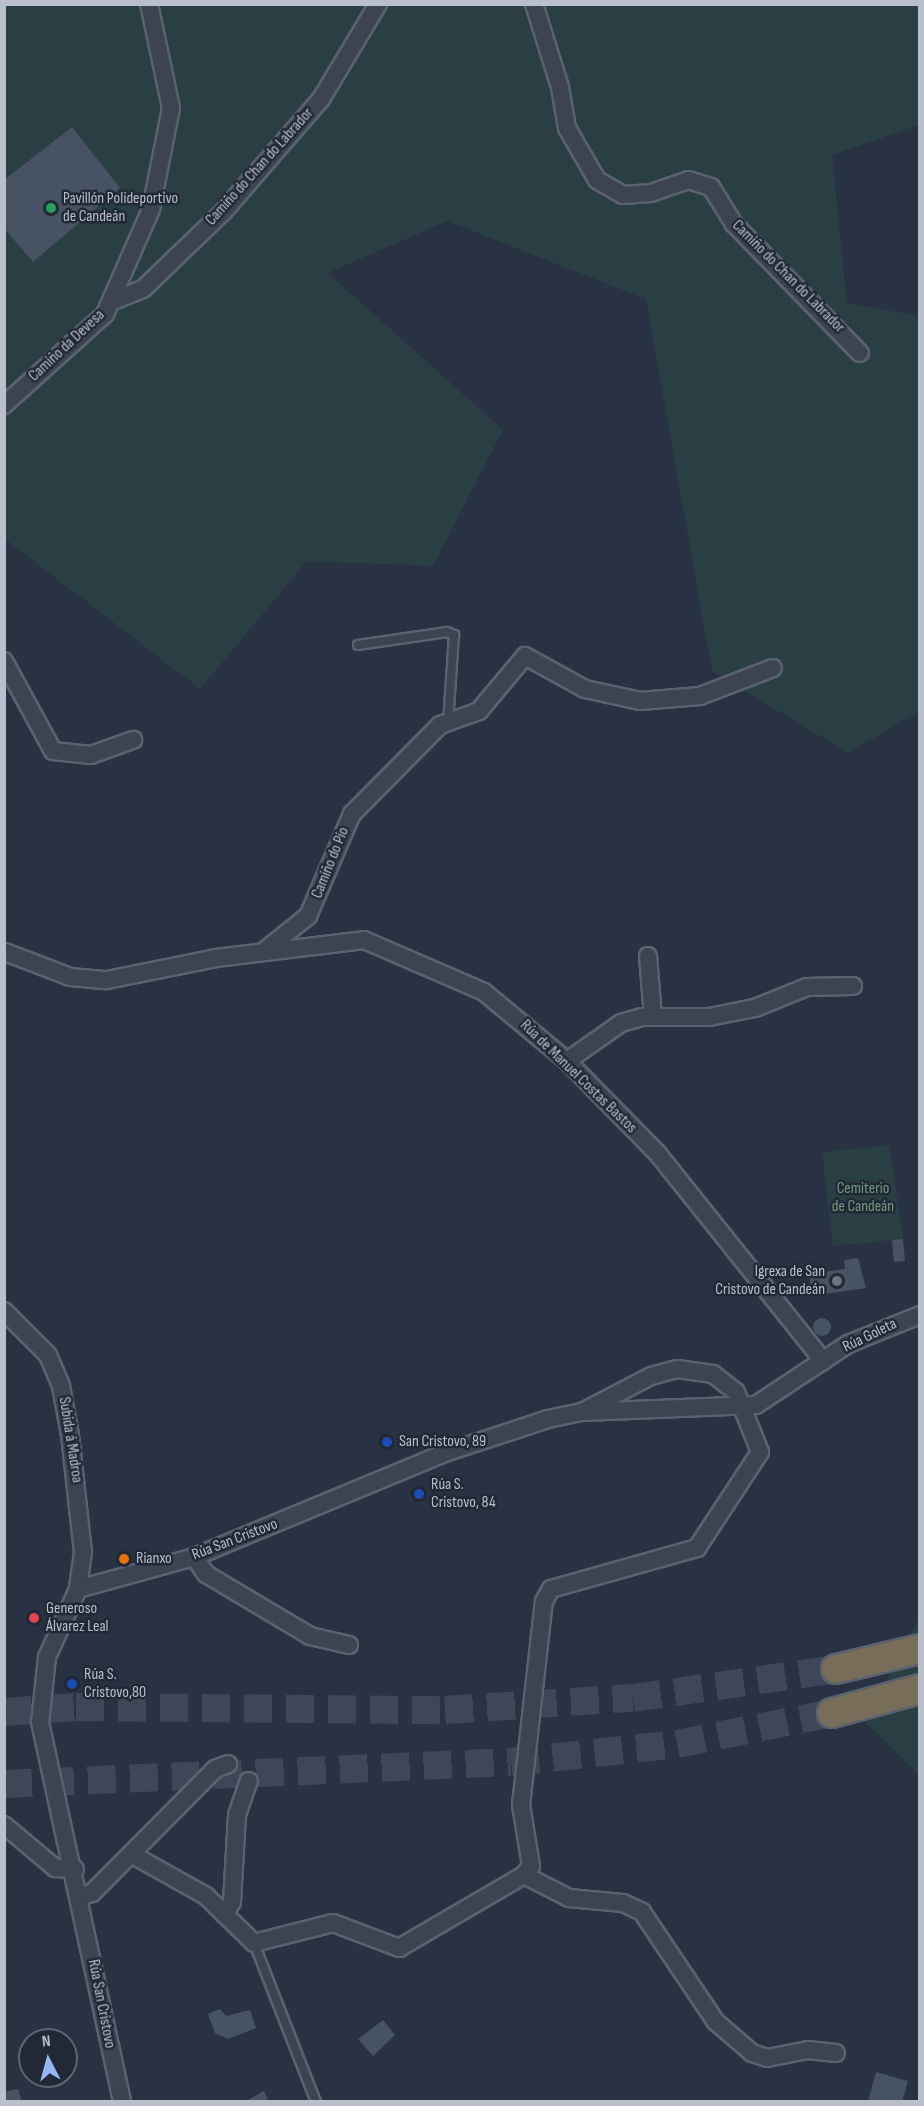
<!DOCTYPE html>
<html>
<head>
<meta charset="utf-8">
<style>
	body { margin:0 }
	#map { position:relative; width:924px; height:2106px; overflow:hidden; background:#283242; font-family:"Sofia Sans Condensed",sans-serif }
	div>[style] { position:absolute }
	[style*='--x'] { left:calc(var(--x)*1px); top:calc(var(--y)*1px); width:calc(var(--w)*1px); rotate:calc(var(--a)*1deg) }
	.green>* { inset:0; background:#2a3f43 }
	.building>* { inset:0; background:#475263 }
	.round { border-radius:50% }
	.motorway-tunnel>* { height:28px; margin-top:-14px; transform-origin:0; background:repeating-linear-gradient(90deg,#3e4757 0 28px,transparent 0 42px) }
	.roads { filter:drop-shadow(2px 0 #5a626f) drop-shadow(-2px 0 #5a626f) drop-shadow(0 2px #5a626f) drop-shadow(0 -2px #5a626f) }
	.service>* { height:8px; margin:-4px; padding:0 4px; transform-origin:4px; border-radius:4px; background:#3c4452 }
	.minor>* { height:16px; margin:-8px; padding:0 8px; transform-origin:8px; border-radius:8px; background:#3c4452 }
	.motorway>* { height:28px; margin:-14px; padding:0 14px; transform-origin:14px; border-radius:14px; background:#776d59 }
	.dots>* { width:16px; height:16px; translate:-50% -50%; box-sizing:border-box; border:3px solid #212937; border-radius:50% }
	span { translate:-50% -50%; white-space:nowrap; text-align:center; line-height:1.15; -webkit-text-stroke:5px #212937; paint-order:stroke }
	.street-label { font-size:16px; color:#b9bfcb }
	.poi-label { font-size:16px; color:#b9bfcb }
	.left { translate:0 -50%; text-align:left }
	.right { translate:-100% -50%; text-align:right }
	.park-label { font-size:16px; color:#719b7d }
	.frame { position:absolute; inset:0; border:6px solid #b9bfcb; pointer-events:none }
	.north { position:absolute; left:18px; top:2028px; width:60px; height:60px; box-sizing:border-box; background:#212937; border:2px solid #5e6572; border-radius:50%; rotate:354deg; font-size:16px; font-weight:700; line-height:24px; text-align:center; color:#b9bfcb }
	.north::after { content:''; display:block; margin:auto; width:21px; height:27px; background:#95b5f5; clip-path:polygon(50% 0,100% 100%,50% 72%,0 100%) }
</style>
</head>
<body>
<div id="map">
	<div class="green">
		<i style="clip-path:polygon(4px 5px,919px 5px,919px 125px,832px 155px,847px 303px,919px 316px,919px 711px,848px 753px,712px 671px,646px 299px,447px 221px,328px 273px,503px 430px,433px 566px,307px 561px,200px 689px,5px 539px)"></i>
		<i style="clip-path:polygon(890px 1145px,903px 1239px,833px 1246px,822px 1152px)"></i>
		<i style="clip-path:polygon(919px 1618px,919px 1775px,865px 1722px)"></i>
	</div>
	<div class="building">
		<i style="clip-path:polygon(72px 127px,120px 188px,33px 262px,4px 228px,4px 180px)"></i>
		<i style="clip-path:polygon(903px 1239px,905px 1261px,894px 1262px,892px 1240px)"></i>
		<i style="clip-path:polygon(858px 1258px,866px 1288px,812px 1296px,809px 1274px,845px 1269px,844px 1260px)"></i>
		<i class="round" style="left:813px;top:1318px;width:18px;height:18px"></i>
		<i style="clip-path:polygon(220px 2009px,226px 2016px,250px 2010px,256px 2028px,228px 2039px,215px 2033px,208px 2014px)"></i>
		<i style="clip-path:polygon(383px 2020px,395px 2035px,373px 2056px,358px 2039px)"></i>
		<i style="clip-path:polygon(876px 2072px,908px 2081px,902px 2102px,868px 2101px)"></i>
		<i style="clip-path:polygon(18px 2089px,22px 2102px,4px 2102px,4px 2092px)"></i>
		<i style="clip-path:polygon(264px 2091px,269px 2102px,244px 2102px)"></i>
	</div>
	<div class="motorway-tunnel">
		<i style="--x:4;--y:1712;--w:72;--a:-4"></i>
		<i style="--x:76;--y:1707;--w:369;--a:0.5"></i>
		<i style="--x:445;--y:1710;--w:188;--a:-3.7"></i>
		<i style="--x:633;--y:1698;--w:205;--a:-8.1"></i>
		<i style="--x:4;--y:1784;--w:507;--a:-2.48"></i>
		<i style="--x:511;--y:1762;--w:167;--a:-6.2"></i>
		<i style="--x:677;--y:1744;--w:158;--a:-11.3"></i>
	</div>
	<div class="roads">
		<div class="service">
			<i style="--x:358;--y:645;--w:90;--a:-8.3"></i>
			<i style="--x:447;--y:632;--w:8;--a:23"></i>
			<i style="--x:454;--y:635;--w:87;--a:93.9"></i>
			<i style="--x:254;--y:1943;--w:171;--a:68.7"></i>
		</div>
		<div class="minor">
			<i style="--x:534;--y:4;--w:87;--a:72.6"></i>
			<i style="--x:560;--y:87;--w:42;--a:80.3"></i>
			<i style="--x:567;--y:128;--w:60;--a:60"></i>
			<i style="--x:597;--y:180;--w:30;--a:30"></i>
			<i style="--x:623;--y:195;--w:28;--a:-4"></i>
			<i style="--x:651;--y:193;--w:39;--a:-19"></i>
			<i style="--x:688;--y:180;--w:24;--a:17"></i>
			<i style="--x:711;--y:187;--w:44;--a:58.1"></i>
			<i style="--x:734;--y:224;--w:180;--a:45.7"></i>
			<i style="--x:113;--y:301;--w:32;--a:-22"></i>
			<i style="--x:143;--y:289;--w:112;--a:-43.9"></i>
			<i style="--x:224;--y:211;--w:148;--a:-49.1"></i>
			<i style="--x:321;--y:99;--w:111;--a:-59"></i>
			<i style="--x:4;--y:405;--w:136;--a:-42"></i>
			<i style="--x:105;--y:314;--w:115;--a:-66.3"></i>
			<i style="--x:151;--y:209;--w:103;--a:-78.8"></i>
			<i style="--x:171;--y:108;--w:106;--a:-101.9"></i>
			<i style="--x:4;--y:661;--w:102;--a:61.4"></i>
			<i style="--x:53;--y:751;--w:38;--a:6"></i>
			<i style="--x:91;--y:755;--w:45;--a:-19.7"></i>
			<i style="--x:5;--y:952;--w:70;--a:21"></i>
			<i style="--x:70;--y:977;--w:37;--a:5"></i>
			<i style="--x:107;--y:980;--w:111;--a:-11.4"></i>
			<i style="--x:216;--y:958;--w:149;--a:-6.9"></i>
			<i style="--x:364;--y:940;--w:131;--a:23.4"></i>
			<i style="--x:484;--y:992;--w:108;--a:39.7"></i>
			<i style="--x:567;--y:1061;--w:130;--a:45.6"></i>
			<i style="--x:658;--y:1154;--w:265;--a:51.4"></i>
			<i style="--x:263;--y:952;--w:58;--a:-38.7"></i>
			<i style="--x:308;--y:916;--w:111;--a:-66.7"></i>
			<i style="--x:352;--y:814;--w:125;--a:-45.3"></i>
			<i style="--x:440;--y:725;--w:41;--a:-19.7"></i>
			<i style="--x:479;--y:711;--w:72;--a:-50.1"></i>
			<i style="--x:525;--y:656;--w:68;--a:28.8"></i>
			<i style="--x:585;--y:689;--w:56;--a:12.3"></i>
			<i style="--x:640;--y:701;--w:60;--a:-4.8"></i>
			<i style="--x:700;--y:696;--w:78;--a:-21"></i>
			<i style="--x:648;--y:956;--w:61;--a:85.3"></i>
			<i style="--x:567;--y:1061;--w:66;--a:-35.1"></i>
			<i style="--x:621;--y:1023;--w:22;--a:-16"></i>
			<i style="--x:642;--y:1017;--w:67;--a:0"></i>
			<i style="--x:709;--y:1017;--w:47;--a:-11.1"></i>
			<i style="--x:755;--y:1008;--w:56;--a:-22"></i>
			<i style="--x:807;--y:987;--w:46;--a:-1.2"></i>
			<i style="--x:4;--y:1311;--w:62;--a:45"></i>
			<i style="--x:48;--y:1355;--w:34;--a:67"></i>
			<i style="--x:61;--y:1386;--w:50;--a:79.6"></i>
			<i style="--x:70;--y:1435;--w:118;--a:83.7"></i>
			<i style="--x:83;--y:1552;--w:37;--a:98"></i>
			<i style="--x:78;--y:1589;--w:75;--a:114.5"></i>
			<i style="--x:47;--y:1657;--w:65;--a:96.1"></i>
			<i style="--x:40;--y:1722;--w:389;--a:77.8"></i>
			<i style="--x:194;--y:1557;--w:21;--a:55"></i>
			<i style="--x:206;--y:1574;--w:121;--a:30.8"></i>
			<i style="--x:310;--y:1636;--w:40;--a:13"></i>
			<i style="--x:78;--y:1589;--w:120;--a:-15.4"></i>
			<i style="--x:194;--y:1557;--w:275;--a:-22.5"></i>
			<i style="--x:448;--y:1452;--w:105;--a:-18.3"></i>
			<i style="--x:548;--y:1419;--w:35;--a:-12"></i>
			<i style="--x:582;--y:1412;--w:174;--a:-2.3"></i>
			<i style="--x:756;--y:1405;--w:110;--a:-33.5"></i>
			<i style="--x:848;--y:1344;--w:78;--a:-21.9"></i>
			<i style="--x:4;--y:1825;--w:67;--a:40.1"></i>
			<i style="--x:55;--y:1868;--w:20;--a:3"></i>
			<i style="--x:131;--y:1854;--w:86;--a:29.2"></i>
			<i style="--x:206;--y:1896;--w:67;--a:44.4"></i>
			<i style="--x:254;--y:1943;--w:81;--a:-14.2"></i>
			<i style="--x:333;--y:1923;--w:71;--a:20.7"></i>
			<i style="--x:399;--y:1948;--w:145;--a:-30.3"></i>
			<i style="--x:524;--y:1875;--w:11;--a:-52"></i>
			<i style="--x:531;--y:1866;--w:62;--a:-99.3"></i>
			<i style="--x:521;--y:1805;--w:205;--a:-83.6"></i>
			<i style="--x:544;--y:1601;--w:14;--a:-60"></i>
			<i style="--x:551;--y:1589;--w:152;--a:-15.7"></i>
			<i style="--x:697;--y:1548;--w:115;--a:-56.7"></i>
			<i style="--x:760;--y:1452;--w:65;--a:-111.8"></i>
			<i style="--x:736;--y:1392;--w:29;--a:-142"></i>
			<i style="--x:713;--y:1374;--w:36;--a:-172"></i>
			<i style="--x:677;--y:1369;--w:27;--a:165"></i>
			<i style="--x:651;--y:1376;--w:78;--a:152.4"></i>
			<i style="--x:524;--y:1875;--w:51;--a:27.1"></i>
			<i style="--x:569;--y:1898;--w:54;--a:5.3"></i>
			<i style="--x:623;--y:1903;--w:21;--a:25"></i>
			<i style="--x:642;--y:1912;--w:133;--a:56.1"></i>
			<i style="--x:716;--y:2022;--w:48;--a:40.7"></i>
			<i style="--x:752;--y:2053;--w:16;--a:18"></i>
			<i style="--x:767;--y:2058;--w:42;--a:-11"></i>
			<i style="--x:808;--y:2050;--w:28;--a:6"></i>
			<i style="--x:81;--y:1896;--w:11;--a:-15"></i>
			<i style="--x:92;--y:1893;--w:175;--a:-45.2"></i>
			<i style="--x:215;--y:1769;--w:14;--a:-21"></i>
			<i style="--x:224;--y:1914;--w:14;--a:-56"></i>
			<i style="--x:232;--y:1902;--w:87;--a:-86.7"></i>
			<i style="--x:237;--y:1815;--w:36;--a:-71"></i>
		</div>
		<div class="motorway">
			<i style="--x:836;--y:1669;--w:86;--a:-13.4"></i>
			<i style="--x:832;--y:1713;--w:91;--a:-15.3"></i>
		</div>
	</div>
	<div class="dots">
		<i style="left:51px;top:208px;background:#2e9e5b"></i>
		<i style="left:837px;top:1281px;background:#6b7280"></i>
		<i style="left:387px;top:1442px;background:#1a4fb4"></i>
		<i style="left:419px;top:1494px;background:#1a4fb4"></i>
		<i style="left:124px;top:1559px;background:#e8710a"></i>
		<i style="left:34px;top:1618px;background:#e0444e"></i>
		<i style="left:72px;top:1684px;background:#1a4fb4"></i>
	</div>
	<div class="street-label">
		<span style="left:260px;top:167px;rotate:-48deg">Camiño do Chan do Labrador</span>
		<span style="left:788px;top:277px;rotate:45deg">Camiño do Chan do Labrador</span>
		<span style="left:67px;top:346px;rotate:-43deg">Camiño da Devesa</span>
		<span style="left:331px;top:863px;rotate:-68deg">Camiño do Pío</span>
		<span style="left:578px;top:1077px;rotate:44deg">Rúa de Manuel Costas Bastos</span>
		<span style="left:870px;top:1336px;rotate:-26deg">Rúa Goleta</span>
		<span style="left:70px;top:1440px;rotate:81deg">Subida á Madroa</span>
		<span style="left:235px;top:1540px;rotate:-21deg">Rúa San Cristovo</span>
		<span style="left:101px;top:2004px;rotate:79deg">Rúa San Cristovo</span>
	</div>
	<div class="poi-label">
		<span class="left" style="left:63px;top:208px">Pavillón Polideportivo<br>de Candeán</span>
		<span class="right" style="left:825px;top:1281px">Igrexa de San<br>Cristovo de Candeán</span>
		<span class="left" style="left:399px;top:1442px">San Cristovo, 89</span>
		<span class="left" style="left:431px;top:1494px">Rúa S.<br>Cristovo, 84</span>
		<span class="left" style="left:136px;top:1559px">Rianxo</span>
		<span class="left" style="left:46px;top:1618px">Generoso<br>Álvarez Leal</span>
		<span class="left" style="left:84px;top:1684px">Rúa S.<br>Cristovo,80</span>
	</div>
	<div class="park-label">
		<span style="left:863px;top:1198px">Cemiterio<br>de Candeán</span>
	</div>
	<div class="frame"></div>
	<div class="north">N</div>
</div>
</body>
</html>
